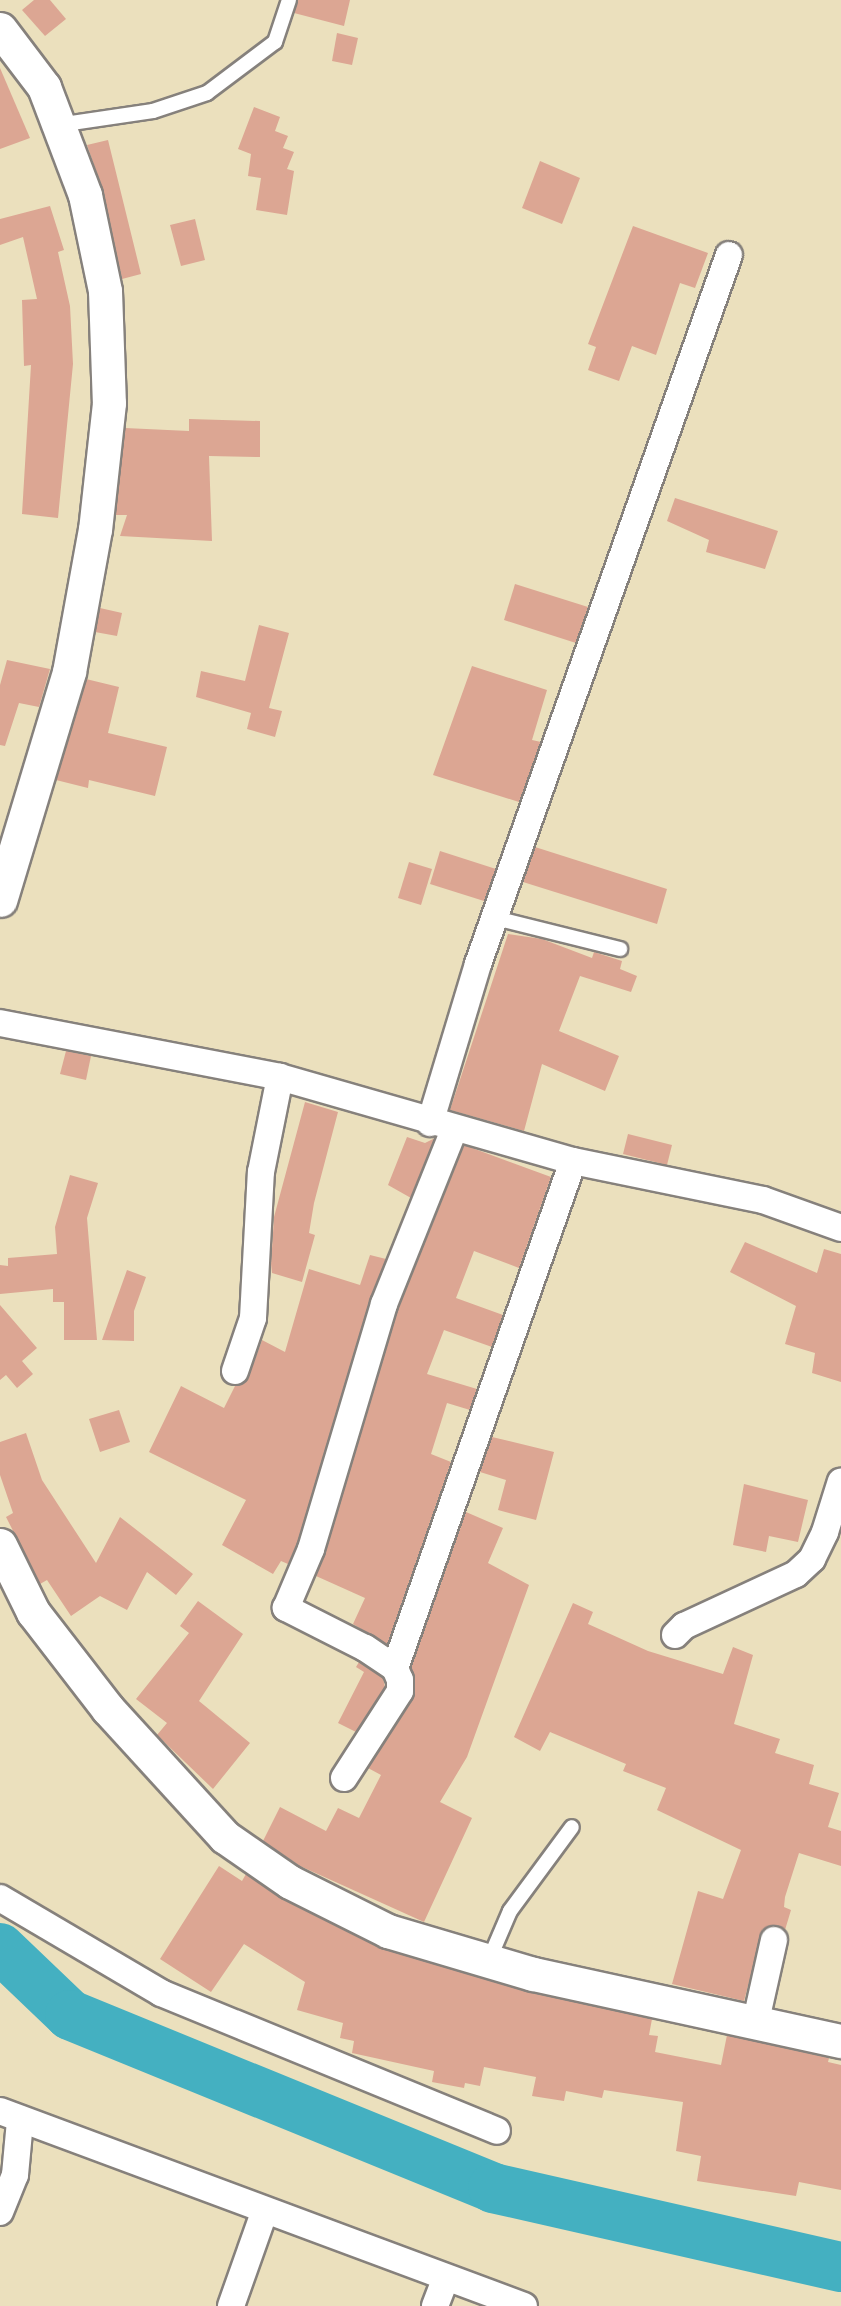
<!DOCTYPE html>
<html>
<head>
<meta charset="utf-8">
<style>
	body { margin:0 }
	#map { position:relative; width:841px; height:2306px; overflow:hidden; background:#ebe0bd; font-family:"Balsamiq Sans",sans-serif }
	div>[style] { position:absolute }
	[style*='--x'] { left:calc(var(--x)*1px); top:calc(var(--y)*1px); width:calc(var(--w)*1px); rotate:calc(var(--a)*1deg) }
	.river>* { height:50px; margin:-25px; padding:0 25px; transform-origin:25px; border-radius:25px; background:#44b0c1 }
	.building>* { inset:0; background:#dca693 }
	.roads { filter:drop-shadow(2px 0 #86817c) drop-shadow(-2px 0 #86817c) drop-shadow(0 2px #86817c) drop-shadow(0 -2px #86817c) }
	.service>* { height:14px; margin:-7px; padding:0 7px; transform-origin:7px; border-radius:7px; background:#fff }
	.minor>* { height:26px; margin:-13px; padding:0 13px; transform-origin:13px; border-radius:13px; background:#fff }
	.tertiary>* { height:33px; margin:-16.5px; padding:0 16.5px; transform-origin:16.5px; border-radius:16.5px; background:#fff }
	span { translate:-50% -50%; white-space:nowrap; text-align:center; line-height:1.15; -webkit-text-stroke:5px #fcf5e5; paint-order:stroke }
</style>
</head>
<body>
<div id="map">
	<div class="river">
		<i style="--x:0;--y:1948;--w:97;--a:43.7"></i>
		<i style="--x:70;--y:2015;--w:457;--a:22.2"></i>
		<i style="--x:493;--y:2188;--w:357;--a:12.8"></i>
	</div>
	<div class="building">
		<i style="clip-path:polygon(34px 0,50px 0,66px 19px,45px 36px,22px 10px)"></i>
		<i style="clip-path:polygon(298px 0,350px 0,344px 26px,294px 13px)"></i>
		<i style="clip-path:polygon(337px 33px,358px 38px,352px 65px,332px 61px)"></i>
		<i style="clip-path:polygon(0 68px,30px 138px,0 149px)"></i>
		<i style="clip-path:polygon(254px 107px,280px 117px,275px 131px,288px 136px,283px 148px,294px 152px,287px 169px,294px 171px,287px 215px,256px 210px,261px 178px,248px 176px,251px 154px,238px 149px)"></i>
		<i style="clip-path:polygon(108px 140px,141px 274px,122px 279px,103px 191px,87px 145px)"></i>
		<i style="clip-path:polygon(540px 161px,580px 178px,562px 224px,522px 208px)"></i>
		<i style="clip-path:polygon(50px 206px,64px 250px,58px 252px,70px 306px,73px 364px,58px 518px,22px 514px,31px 365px,24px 366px,22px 300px,37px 299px,23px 237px,0 245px,0 219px)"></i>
		<i style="clip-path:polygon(195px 219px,205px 260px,181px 266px,170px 225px)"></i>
		<i style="clip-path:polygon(633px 226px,708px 253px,695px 288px,680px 283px,656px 355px,632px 346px,619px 381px,588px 370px,596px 347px,588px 344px)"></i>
		<i style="clip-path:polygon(189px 419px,260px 421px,260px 457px,209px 456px,212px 541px,120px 536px,127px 515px,115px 515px,125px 428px,189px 431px)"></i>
		<i style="clip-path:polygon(675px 498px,778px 531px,765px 569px,706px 552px,709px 540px,667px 521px)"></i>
		<i style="clip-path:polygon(515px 584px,588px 607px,576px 643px,504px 620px)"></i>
		<i style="clip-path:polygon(100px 608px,122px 613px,117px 636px,95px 632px)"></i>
		<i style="clip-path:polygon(259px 625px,289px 633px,269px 708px,282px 711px,275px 737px,247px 729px,251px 713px,196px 697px,201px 671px,245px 681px)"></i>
		<i style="clip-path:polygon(7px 660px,50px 669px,39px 707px,19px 703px,5px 746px,0 745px,0 685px)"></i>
		<i style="clip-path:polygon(472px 666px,547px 690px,532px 740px,541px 742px,519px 802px,433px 775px)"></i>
		<i style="clip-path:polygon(86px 679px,119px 687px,108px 733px,167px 747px,155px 796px,89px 780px,88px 788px,56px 780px)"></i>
		<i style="clip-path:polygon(535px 847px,667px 889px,657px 924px,523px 882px)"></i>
		<i style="clip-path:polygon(440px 851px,496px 869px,484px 901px,430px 884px)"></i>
		<i style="clip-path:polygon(409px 862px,432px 869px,421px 905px,398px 898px)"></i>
		<i style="clip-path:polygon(508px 934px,542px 939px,592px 958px,594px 952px,622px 961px,620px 969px,637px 976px,631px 992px,580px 976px,559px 1031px,619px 1056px,605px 1091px,542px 1064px,524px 1131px,450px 1110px)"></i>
		<i style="clip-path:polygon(66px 1051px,91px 1056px,86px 1080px,60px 1074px)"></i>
		<i style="clip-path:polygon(305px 1102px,338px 1112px,314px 1203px,309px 1233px,315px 1235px,302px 1282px,272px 1273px,271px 1264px,274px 1217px)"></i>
		<i style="clip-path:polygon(628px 1134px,672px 1145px,667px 1165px,623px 1154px)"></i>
		<i style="clip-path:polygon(407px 1137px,425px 1143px,435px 1138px,411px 1198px,388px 1185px)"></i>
		<i style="clip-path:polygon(464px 1145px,551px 1177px,519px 1268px,474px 1251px,456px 1298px,503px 1315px,492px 1347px,444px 1330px,427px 1374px,477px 1389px,470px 1410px,447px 1403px,431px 1454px,451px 1462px,387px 1645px,353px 1624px,365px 1598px,316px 1576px,398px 1309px)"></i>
		<i style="clip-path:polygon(70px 1175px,98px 1183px,87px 1218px,97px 1340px,64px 1340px,64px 1302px,53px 1302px,53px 1289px,0 1294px,0 1265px,8px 1266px,8px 1258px,57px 1254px,55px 1227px)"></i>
		<i style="clip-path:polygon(745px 1242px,817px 1273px,824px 1249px,841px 1254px,841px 1382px,812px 1373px,815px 1353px,785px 1344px,796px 1306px,730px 1272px)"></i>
		<i style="clip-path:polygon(370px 1255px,386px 1259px,297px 1544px,288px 1564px,281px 1561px,273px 1574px,222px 1545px,246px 1500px,149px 1452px,181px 1386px,224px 1408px,235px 1386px,249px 1376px,262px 1340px,285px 1352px,309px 1269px,360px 1285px)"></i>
		<i style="clip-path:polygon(127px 1270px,146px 1277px,134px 1311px,134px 1341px,102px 1340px)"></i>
		<i style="clip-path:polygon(0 1305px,37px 1348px,22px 1361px,33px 1374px,17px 1388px,6px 1375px,0 1380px)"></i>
		<i style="clip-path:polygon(119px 1410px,130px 1442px,100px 1452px,89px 1419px)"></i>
		<i style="clip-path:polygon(26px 1433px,42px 1480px,96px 1563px,120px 1517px,193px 1574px,176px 1595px,147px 1572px,127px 1610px,100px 1596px,71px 1616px,47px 1580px,40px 1584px,6px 1517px,13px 1513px,0 1475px,0 1442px)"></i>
		<i style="clip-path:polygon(492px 1437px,554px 1452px,536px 1520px,498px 1510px,506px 1480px,480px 1472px)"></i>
		<i style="clip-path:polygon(744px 1484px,808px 1500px,798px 1542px,769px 1536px,766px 1552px,733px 1545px)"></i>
		<i style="clip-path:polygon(466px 1512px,503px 1528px,488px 1563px,529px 1585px,467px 1757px,440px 1802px,472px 1818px,424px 1922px,300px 1866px,263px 1841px,280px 1807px,326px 1831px,338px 1808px,359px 1818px,381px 1775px,368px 1768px,413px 1699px,411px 1668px)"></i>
		<i style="clip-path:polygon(198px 1601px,243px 1634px,199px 1701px,250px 1743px,213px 1789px,157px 1735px,167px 1723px,136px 1699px,189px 1633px,180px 1626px)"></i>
		<i style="clip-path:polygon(573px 1603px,593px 1612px,588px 1624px,648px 1651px,723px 1674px,733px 1647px,753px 1655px,734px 1724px,780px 1739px,775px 1753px,814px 1765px,809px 1784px,839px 1793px,828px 1827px,841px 1831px,841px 1866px,799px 1853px,785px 1897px,784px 1907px,791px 1910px,785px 1930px,777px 1925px,763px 1930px,744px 2001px,672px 1984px,698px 1891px,723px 1899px,741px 1850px,657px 1810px,666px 1788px,623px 1771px,626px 1764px,550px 1732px,540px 1751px,514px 1737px)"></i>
		<i style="clip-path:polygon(359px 1662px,383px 1678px,385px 1687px,356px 1732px,338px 1723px,364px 1672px,356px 1667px)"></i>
		<i style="clip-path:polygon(219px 1866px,242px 1881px,246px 1874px,282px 1899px,383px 1949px,528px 1992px,652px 2019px,649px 2035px,658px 2036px,655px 2052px,721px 2065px,727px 2035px,829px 2058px,828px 2062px,841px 2065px,841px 2190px,799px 2182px,796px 2196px,697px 2181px,701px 2156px,676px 2151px,683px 2102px,604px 2090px,602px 2098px,566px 2091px,564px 2101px,532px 2096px,536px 2077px,484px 2067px,480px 2086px,465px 2083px,464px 2088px,432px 2082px,434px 2071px,352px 2053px,354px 2041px,340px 2038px,343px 2023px,297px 2010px,305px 1982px,244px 1944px,211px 1992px,160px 1959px)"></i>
	</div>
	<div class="roads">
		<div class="service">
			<i style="--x:58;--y:125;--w:96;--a:-8.4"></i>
			<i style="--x:153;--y:111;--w:57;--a:-18.4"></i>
			<i style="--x:207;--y:93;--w:85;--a:-36.9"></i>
			<i style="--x:275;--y:42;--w:44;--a:-71.6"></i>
			<i style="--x:495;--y:918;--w:129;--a:13.9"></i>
			<i style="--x:489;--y:1960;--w:53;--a:-66.8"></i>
			<i style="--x:510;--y:1911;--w:104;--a:-53.6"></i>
		</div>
		<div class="minor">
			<i style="--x:0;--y:1023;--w:285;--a:10.9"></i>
			<i style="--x:280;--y:1077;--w:305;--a:16"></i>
			<i style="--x:573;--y:1161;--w:194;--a:11.6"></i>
			<i style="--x:763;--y:1200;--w:83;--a:19.7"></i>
			<i style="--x:430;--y:1123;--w:166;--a:-73.2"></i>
			<i style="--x:478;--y:964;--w:752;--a:-70.51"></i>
			<i style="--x:235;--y:1371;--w:56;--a:-71.2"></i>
			<i style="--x:253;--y:1318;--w:146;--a:-86.9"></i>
			<i style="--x:261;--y:1172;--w:97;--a:-78.7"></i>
			<i style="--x:675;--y:1635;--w:13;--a:-45"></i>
			<i style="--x:684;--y:1626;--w:123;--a:-24.9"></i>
			<i style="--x:796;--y:1574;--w:22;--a:-43"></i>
			<i style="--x:812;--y:1559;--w:30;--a:-64"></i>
			<i style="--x:825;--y:1532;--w:53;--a:-72.6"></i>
			<i style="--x:395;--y:1668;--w:537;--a:-70.65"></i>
			<i style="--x:344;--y:1778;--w:103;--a:-57.2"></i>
			<i style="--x:400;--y:1691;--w:11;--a:-90"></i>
			<i style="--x:400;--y:1680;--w:13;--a:-113"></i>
			<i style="--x:395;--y:1668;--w:36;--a:-146"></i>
			<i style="--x:365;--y:1648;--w:89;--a:-153.1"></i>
			<i style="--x:286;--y:1608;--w:64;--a:-67"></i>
			<i style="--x:311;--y:1549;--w:256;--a:-73.4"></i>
			<i style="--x:384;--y:1304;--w:188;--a:-68.1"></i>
			<i style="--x:0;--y:1898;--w:187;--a:30.5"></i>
			<i style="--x:161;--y:1993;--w:363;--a:22.3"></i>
			<i style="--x:755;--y:2025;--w:87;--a:-77.4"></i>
			<i style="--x:0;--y:2111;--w:559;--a:20.41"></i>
			<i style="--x:0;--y:2212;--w:40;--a:-68"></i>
			<i style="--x:15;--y:2175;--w:54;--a:-84.7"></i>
			<i style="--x:231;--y:2306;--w:99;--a:-70.5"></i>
			<i style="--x:435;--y:2306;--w:30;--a:-69"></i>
		</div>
		<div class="tertiary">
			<i style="--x:0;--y:29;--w:73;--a:52.8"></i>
			<i style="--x:44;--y:87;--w:116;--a:69.2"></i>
			<i style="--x:85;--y:195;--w:98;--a:78.2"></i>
			<i style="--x:105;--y:291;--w:112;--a:88"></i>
			<i style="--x:109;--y:403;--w:127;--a:96.3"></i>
			<i style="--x:95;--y:529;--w:145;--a:100.3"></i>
			<i style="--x:69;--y:672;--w:238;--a:106.8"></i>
			<i style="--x:0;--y:1545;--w:75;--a:63.8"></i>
			<i style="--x:33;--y:1612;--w:123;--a:52.3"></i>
			<i style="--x:108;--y:1709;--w:173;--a:47.6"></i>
			<i style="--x:225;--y:1837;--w:79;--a:34.7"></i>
			<i style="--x:290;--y:1882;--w:110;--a:26.6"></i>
			<i style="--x:388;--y:1931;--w:151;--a:16.5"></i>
			<i style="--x:533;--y:1974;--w:315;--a:12.3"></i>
		</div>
	</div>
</div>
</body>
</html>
